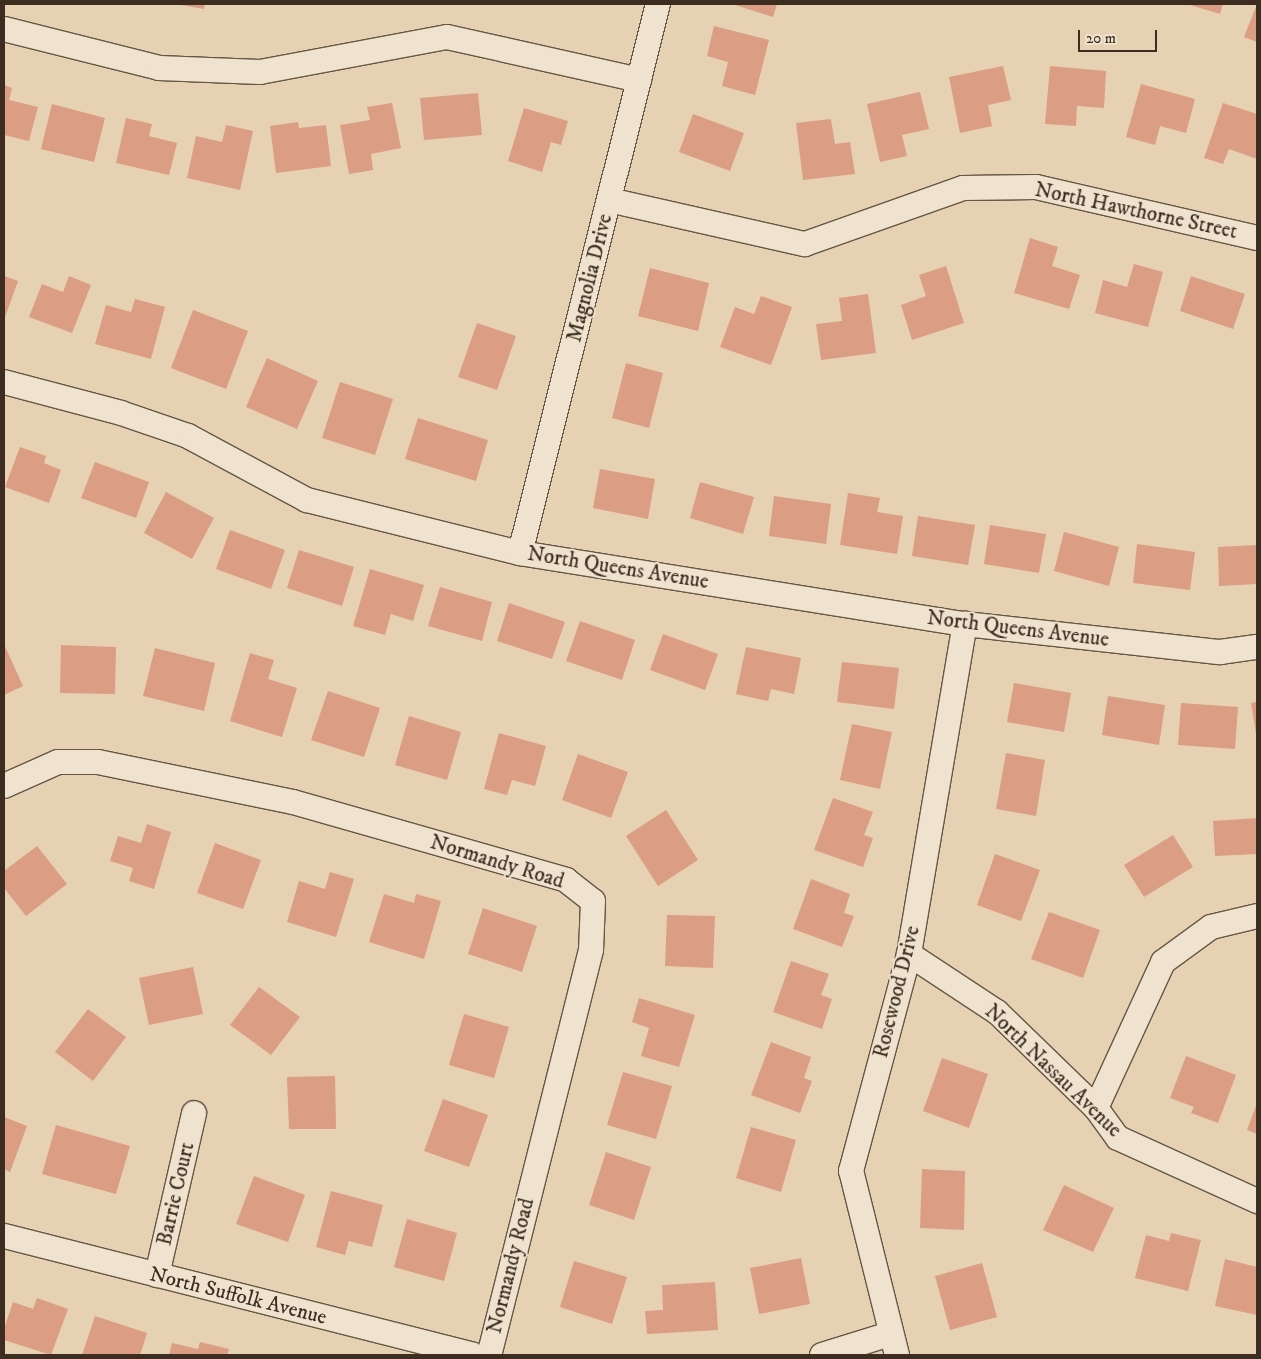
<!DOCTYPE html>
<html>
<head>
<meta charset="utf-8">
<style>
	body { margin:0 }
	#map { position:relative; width:1261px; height:1359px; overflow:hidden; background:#e6d2b3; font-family:"IM FELL DW Pica",serif }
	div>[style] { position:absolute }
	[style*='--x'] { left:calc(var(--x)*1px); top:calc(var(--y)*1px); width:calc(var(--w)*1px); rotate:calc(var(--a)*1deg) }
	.building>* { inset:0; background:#db9d83 }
	.roads { filter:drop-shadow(1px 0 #665645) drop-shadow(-1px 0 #665645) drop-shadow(0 1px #665645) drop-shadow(0 -1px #665645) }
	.minor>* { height:24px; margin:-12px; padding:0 12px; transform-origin:12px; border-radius:12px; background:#efe2ce }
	span { translate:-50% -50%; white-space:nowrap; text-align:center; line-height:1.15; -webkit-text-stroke:4px #efe2ce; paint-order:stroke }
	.street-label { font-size:21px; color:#3c2d20 }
	.frame { position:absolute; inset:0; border:5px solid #3c2d20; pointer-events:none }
	.scale { position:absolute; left:1078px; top:30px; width:79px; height:22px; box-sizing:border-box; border:2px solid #3c2d20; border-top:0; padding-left:6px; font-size:15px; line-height:18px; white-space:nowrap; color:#3c2d20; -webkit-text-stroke:4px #efe2ce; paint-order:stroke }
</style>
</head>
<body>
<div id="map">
	<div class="building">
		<i style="clip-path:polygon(175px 4px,205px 4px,204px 9px)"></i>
		<i style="clip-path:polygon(732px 4px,777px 4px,773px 17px)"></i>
		<i style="clip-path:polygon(1187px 4px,1223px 4px,1220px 14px)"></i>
		<i style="clip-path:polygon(1257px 4px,1257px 42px,1244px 37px)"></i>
		<i style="clip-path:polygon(714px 26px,769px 40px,755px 95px,722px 86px,728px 62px,707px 56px)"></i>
		<i style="clip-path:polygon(1003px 66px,1011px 100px,988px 105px,992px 126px,960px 133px,949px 77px)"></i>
		<i style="clip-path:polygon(1050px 66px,1106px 71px,1104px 108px,1077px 106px,1076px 126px,1045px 124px)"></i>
		<i style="clip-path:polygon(1141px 84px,1195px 99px,1186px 133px,1160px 126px,1155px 145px,1126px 137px)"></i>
		<i style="clip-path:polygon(4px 85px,12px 88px,9px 100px,38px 107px,29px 141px,4px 135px)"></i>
		<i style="clip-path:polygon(920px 92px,929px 129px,902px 135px,907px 156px,880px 162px,867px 104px)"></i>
		<i style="clip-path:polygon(478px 93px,482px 135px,424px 140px,420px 98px)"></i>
		<i style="clip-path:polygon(392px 103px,401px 148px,371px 154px,373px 170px,349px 174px,340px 125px,370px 120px,367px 107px)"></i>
		<i style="clip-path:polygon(1223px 103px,1257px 114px,1257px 159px,1229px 149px,1223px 164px,1204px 158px)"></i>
		<i style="clip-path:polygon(52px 104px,105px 118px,94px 162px,41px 149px)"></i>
		<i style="clip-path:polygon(524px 108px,568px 121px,561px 145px,551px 142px,542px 172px,508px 161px)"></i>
		<i style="clip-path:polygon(693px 114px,744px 133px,730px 171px,679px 152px)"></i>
		<i style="clip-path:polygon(126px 118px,152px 124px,149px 136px,177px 143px,169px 175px,116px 163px)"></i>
		<i style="clip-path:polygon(831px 119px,835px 144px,850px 142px,855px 174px,803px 180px,796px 123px)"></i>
		<i style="clip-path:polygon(298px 122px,299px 128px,326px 125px,331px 166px,276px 173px,270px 126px)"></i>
		<i style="clip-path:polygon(226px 125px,253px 131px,240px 190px,187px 178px,196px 136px,222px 142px)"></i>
		<i style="clip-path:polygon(1030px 238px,1058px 247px,1052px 266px,1080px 275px,1069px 309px,1014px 293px)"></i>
		<i style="clip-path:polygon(1134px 264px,1163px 272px,1148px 327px,1095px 313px,1103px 280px,1127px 287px)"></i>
		<i style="clip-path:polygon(946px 266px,964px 323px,912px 340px,901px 305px,926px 296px,919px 275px)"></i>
		<i style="clip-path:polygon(650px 268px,709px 283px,698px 331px,638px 316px)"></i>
		<i style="clip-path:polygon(4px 276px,18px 281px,4px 320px)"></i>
		<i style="clip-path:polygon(69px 276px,91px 285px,72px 333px,29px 317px,42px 284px,63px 292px)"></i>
		<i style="clip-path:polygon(1191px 276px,1245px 294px,1233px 329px,1180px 311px)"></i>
		<i style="clip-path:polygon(868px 294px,876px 353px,821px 360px,816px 324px,842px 321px,839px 298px)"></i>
		<i style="clip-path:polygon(761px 296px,792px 307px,771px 365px,720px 347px,735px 307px,754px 314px)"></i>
		<i style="clip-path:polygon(135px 299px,165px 307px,151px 359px,95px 344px,106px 305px,131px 312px)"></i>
		<i style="clip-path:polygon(193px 310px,248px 331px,226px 389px,171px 368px)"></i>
		<i style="clip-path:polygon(477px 323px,516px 336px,497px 390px,458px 377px)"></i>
		<i style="clip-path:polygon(267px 358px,318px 381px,297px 429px,246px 407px)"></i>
		<i style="clip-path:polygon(626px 363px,663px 373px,649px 428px,612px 418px)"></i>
		<i style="clip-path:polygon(340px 382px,393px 399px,375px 455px,322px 438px)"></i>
		<i style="clip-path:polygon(418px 418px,488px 440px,476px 481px,405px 459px)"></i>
		<i style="clip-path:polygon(20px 447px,46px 456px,44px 463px,61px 470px,49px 503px,5px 487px)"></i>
		<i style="clip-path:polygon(95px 462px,149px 482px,136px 518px,81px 498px)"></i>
		<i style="clip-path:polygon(600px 469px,655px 479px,648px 519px,593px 508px)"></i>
		<i style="clip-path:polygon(700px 482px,754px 497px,743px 534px,690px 518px)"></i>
		<i style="clip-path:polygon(166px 492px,214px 518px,192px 559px,144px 533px)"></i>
		<i style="clip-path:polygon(848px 493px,880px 498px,877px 512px,903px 516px,897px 554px,840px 545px)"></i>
		<i style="clip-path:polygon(774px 496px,831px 504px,826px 544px,769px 536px)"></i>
		<i style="clip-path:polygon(918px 516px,975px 525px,968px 565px,912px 556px)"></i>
		<i style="clip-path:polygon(990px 525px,1046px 534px,1039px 573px,984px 564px)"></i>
		<i style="clip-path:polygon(230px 530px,285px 550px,271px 589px,216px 569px)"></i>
		<i style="clip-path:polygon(1064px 532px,1119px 547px,1109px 586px,1054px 571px)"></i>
		<i style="clip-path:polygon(1137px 544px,1195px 552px,1190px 590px,1133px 583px)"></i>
		<i style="clip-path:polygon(1257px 545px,1257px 584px,1219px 586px,1218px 547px)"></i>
		<i style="clip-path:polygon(299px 550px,354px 567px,342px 606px,287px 588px)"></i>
		<i style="clip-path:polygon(370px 569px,424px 585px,413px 621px,391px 614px,385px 635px,353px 626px)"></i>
		<i style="clip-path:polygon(440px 587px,492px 602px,482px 641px,428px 626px)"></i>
		<i style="clip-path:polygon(509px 603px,565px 622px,552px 659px,497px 641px)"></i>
		<i style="clip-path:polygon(580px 621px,635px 640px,622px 680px,566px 661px)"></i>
		<i style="clip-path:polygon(663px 634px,718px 654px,705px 690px,650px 670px)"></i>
		<i style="clip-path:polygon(4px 644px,23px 686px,4px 695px)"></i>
		<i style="clip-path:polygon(61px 645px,116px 647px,115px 694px,60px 693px)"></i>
		<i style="clip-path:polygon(746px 647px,801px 658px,794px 694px,771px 689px,768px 701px,736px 694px)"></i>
		<i style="clip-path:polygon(155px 648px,215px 663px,204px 711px,143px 696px)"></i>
		<i style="clip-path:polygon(250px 653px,274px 660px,268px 679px,297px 688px,282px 737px,230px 721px)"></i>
		<i style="clip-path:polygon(842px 662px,899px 668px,894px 709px,837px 702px)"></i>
		<i style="clip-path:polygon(1014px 683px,1071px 693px,1064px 732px,1007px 722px)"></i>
		<i style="clip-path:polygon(328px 691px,380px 708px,364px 757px,311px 740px)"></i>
		<i style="clip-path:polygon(1108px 696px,1165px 705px,1159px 745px,1102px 735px)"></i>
		<i style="clip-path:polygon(1257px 702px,1257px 734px,1256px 734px,1251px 703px)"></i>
		<i style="clip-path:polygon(1181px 703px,1238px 707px,1235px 749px,1178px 745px)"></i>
		<i style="clip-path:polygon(409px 716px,461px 732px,447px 780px,395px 765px)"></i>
		<i style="clip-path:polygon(852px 724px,892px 732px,880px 789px,840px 780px)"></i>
		<i style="clip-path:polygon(499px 733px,546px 746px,535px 786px,512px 780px,507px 795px,484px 789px)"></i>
		<i style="clip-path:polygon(1006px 753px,1045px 760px,1036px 816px,996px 809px)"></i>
		<i style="clip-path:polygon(578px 754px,628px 772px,611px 818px,562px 800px)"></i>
		<i style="clip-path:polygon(833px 798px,873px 812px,864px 835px,873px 838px,863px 867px,814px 850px)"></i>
		<i style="clip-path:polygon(666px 810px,698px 860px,658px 886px,626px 836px)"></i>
		<i style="clip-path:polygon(1257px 818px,1257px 854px,1215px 856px,1213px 821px)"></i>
		<i style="clip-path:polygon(147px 824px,171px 832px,154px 889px,129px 881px,133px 868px,110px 861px,118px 836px,141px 843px)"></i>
		<i style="clip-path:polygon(1173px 835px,1193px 867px,1144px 897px,1124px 865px)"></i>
		<i style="clip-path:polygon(215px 843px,261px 860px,243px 909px,197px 893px)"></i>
		<i style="clip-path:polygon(37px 846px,67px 884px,26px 916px,4px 888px,4px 871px)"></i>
		<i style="clip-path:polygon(995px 854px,1040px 870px,1021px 921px,977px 905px)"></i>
		<i style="clip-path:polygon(330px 872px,354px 879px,336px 937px,287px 922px,299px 881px,325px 889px)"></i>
		<i style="clip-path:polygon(811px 879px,850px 894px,844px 913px,854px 916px,842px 947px,793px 929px)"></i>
		<i style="clip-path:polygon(384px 894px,414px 903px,416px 894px,441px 901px,424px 959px,369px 942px)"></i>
		<i style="clip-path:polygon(483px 908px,537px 926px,522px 972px,468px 954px)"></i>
		<i style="clip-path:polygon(1049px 912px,1100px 930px,1083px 978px,1031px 959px)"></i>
		<i style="clip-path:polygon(667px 915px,715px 916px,713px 968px,665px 966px)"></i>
		<i style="clip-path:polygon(791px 961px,829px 974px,821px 995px,832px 999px,822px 1029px,773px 1012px)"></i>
		<i style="clip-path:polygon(193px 967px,203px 1014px,149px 1025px,139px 978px)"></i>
		<i style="clip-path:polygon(259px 987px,300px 1017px,271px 1055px,230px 1025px)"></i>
		<i style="clip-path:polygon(639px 998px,695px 1015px,679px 1067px,641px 1056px,649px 1028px,632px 1022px)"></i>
		<i style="clip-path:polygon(88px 1009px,126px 1037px,93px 1081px,55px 1052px)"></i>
		<i style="clip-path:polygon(464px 1014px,509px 1027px,494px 1078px,449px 1065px)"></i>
		<i style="clip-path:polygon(771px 1042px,811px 1057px,804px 1078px,812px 1081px,800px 1113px,751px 1095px)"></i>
		<i style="clip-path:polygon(1186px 1056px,1236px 1075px,1218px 1123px,1191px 1113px,1194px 1107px,1170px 1098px)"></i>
		<i style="clip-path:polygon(942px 1058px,988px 1074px,969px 1128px,923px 1111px)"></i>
		<i style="clip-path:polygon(623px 1072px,672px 1086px,656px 1139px,607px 1125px)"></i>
		<i style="clip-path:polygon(335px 1076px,336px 1129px,289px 1129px,287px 1077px)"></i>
		<i style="clip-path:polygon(443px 1099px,488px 1115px,469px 1167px,424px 1151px)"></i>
		<i style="clip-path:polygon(1257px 1103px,1257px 1134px,1247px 1130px)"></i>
		<i style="clip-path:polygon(4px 1117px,27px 1126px,10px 1172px,4px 1169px)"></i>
		<i style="clip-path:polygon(56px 1125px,130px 1146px,116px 1194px,42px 1174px)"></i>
		<i style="clip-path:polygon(751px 1127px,796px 1140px,781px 1192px,736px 1178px)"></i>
		<i style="clip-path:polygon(606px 1152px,651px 1167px,634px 1220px,589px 1205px)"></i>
		<i style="clip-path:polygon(922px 1169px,965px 1171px,964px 1230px,920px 1228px)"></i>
		<i style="clip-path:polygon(254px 1176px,305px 1195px,288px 1242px,236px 1224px)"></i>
		<i style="clip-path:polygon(1064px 1185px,1114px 1208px,1093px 1252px,1043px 1230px)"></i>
		<i style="clip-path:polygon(331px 1191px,383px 1205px,372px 1247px,349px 1241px,345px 1255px,316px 1247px)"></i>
		<i style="clip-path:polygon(407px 1219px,457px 1233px,444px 1281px,394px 1267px)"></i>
		<i style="clip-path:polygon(1171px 1233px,1201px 1240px,1188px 1291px,1135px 1278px,1146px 1235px,1169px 1241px)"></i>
		<i style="clip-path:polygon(801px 1258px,810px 1304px,759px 1314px,750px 1268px)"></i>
		<i style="clip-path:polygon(1225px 1259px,1257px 1267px,1257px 1315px,1215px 1306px)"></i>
		<i style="clip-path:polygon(574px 1261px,627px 1277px,612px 1324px,560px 1307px)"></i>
		<i style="clip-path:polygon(982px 1263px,997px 1317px,950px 1330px,935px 1276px)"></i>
		<i style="clip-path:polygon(715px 1282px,718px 1330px,647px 1334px,645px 1311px,663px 1310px,662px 1285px)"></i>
		<i style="clip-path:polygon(37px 1298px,68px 1309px,51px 1355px,4px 1340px,4px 1329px,13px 1302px,33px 1309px)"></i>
		<i style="clip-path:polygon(95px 1316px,147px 1333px,140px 1355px,82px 1355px)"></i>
		<i style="clip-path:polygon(200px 1342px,229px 1349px,227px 1355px,169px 1355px,172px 1343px,198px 1349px)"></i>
	</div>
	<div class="roads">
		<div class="minor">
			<i style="--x:4;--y:29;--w:160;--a:14.1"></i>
			<i style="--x:159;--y:68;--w:101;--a:2.3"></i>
			<i style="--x:260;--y:72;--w:190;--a:-10.6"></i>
			<i style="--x:447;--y:37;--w:197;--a:12.6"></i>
			<i style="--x:609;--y:200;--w:201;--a:12.7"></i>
			<i style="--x:805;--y:244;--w:168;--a:-19.5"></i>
			<i style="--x:963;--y:188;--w:73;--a:-0.8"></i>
			<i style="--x:1036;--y:187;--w:227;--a:13"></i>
			<i style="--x:4;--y:382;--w:121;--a:14.8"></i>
			<i style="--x:121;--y:413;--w:71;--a:18.9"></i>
			<i style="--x:188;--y:436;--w:135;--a:28.3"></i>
			<i style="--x:307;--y:500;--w:219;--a:14"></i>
			<i style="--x:520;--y:553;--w:451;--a:9.1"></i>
			<i style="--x:965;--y:624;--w:257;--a:6.3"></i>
			<i style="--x:1220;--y:652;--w:37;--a:-8"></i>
			<i style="--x:520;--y:553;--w:566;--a:-75.89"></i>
			<i style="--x:4;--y:786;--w:59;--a:-24"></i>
			<i style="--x:58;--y:762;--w:40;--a:0"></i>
			<i style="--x:98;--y:762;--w:199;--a:11.6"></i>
			<i style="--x:293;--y:802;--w:284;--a:15.9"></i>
			<i style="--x:566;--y:880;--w:34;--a:38"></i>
			<i style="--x:593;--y:901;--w:49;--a:92.3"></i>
			<i style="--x:591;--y:950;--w:418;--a:104.1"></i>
			<i style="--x:909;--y:954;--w:105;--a:33.4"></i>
			<i style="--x:997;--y:1012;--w:138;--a:44.1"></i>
			<i style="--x:1096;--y:1108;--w:37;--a:54"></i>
			<i style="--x:1118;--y:1138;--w:153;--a:24.4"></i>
			<i style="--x:1096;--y:1108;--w:161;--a:-65.3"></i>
			<i style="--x:1163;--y:962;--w:59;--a:-36.1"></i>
			<i style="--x:1211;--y:927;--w:47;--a:-13.4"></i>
			<i style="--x:4;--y:1236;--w:484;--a:14.2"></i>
			<i style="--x:157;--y:1275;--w:166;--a:-77.1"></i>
			<i style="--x:822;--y:1355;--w:71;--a:-17.2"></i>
			<i style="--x:897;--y:1355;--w:190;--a:-104"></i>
			<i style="--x:851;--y:1171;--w:225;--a:-75"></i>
			<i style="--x:909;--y:954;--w:335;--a:-80.4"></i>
		</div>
	</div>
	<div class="street-label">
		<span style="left:1136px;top:211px;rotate:12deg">North Hawthorne Street</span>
		<span style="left:590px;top:278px;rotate:-76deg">Magnolia Drive</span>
		<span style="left:618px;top:568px;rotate:9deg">North Queens Avenue</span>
		<span style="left:1018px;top:629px;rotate:7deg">North Queens Avenue</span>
		<span style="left:497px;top:862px;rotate:17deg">Normandy Road</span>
		<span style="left:897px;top:992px;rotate:-76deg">Rosewood Drive</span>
		<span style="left:1053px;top:1071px;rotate:44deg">North Nassau Avenue</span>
		<span style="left:176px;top:1194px;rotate:-77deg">Barrie Court</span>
		<span style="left:511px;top:1266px;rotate:-76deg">Normandy Road</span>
		<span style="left:238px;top:1296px;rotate:14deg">North Suffolk Avenue</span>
	</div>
	<div class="frame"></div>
	<div class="scale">20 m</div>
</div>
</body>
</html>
